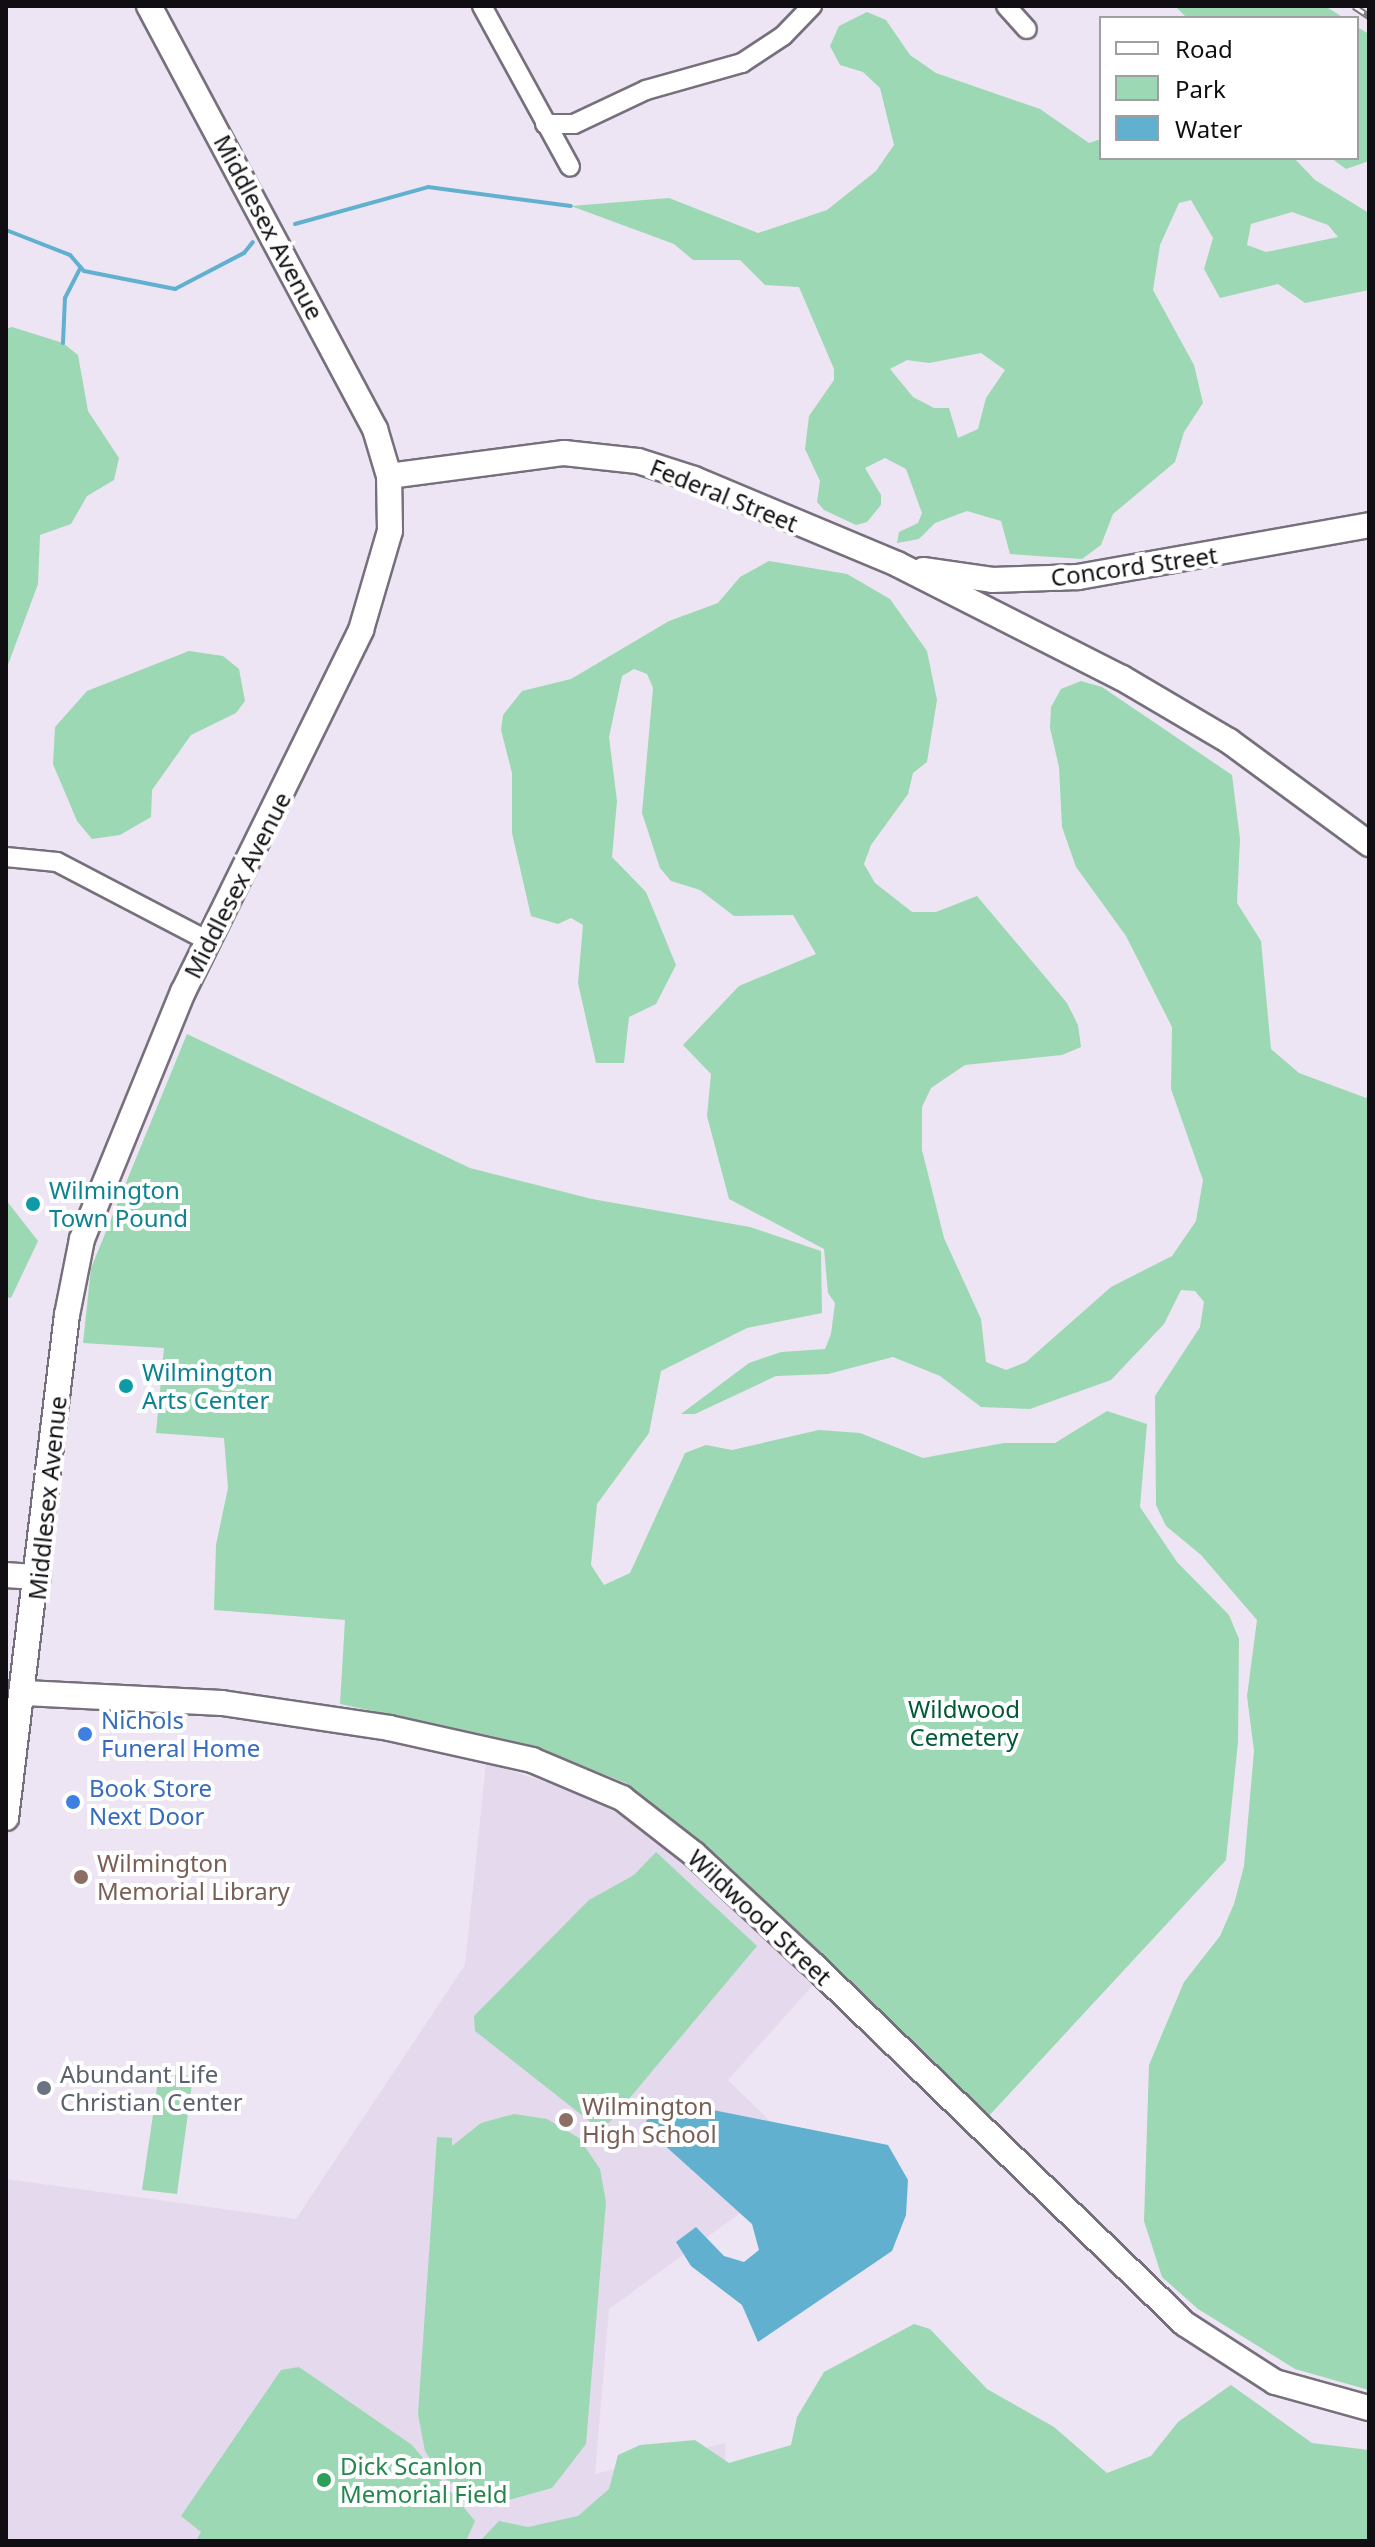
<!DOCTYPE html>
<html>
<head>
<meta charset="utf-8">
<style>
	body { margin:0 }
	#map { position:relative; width:1375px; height:2547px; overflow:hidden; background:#ede5f3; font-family:"Noto Sans",sans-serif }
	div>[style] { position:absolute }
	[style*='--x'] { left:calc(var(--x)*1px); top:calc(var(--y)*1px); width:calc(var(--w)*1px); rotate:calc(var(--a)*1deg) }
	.built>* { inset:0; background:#e5d9ed }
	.green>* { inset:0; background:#9cd8b3 }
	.water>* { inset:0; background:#61b0d0 }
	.stream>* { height:4px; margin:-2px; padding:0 2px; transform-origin:2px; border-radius:2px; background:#61b0d0 }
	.roads { filter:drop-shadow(2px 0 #77707c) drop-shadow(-2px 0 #77707c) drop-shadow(0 2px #77707c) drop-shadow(0 -2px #77707c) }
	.street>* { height:18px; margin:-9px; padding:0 9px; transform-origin:9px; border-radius:9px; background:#fff }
	.secondary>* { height:24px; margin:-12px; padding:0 12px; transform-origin:12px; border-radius:12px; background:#fff }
	.rail>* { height:7px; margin-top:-3.5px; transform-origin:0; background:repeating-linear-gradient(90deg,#fff 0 12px,#7d7881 0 24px); box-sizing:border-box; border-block:2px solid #7d7881 }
	.dots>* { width:22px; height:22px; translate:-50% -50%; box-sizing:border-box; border:4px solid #fff; border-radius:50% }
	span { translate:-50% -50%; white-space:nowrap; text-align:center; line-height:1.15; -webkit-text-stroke:8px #fff; paint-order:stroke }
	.street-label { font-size:24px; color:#100e12 }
	.culture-label { font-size:24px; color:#0d838f }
	.left { translate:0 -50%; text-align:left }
	.park-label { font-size:24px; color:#005934 }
	.shop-label { font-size:24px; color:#366cbe }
	.education-label { font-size:24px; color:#785e54 }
	.worship-label { font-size:24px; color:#5b616d }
	.leisure-label { font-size:24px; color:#27864d }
	.frame { position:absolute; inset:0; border:8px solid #100e12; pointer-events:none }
	.legend { position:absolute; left:1099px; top:16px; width:260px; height:144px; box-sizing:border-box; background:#fff; border:2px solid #9f9fa0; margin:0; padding:10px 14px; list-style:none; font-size:24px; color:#100e12 }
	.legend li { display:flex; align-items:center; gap:16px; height:40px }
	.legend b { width:40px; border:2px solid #9f9fa0 }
</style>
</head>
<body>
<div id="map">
	<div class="built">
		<i style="clip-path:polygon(486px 1763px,584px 1794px,645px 1830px,813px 1985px,728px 2080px,811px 2161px,609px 2309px,595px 2474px,725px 2443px,727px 2489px,743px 2541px,6px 2541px,6px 2179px,296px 2219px,465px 1965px)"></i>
	</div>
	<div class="green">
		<i style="clip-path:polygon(1175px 6px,1325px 6px,1344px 18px,1187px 18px)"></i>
		<i style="clip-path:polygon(evenodd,867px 12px,886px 20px,910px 55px,936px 73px,1040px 109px,1089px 143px,1101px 139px,1101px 158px,1294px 158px,1315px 180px,1369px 213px,1369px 290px,1305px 303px,1278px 284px,1220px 298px,1204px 269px,1213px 238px,1191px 200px,1179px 203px,1160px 245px,1153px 290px,1194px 365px,1203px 403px,1184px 432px,1175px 462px,1113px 514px,1101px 545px,1082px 559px,1010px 554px,1001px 521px,967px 511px,935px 523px,919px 539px,897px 543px,899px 532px,918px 523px,922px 513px,906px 469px,885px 458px,865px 468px,881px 495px,881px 505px,867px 522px,856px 525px,824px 510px,817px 502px,820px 481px,805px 449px,809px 416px,834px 380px,834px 369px,799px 287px,765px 285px,740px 260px,693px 260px,674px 244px,571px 206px,669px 198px,758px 233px,827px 210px,876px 171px,894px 145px,880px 88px,863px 72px,840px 65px,830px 46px,839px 26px,867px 12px,1292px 212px,1328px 225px,1338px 237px,1266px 252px,1247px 245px,1251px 224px,1292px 212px,867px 12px,981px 353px,1005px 370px,986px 398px,978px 429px,958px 438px,949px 408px,934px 408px,913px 397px,890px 369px,907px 360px,929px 363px,981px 353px)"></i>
		<i style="clip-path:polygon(1357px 27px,1369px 34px,1369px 161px,1346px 169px,1331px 158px,1357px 158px)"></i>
		<i style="clip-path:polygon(12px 327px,63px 343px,78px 355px,88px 411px,119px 458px,114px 480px,87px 496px,71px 524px,40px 535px,38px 584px,6px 670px,6px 329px)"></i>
		<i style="clip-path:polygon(769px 561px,847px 574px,890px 599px,927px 651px,937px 700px,927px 762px,913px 773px,908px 794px,871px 845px,864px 864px,875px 883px,912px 912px,936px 912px,977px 896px,1067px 1003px,1078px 1025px,1081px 1047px,1062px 1055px,965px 1065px,931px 1088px,922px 1107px,922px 1150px,944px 1238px,981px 1319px,986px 1362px,1006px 1370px,1026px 1362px,1111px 1287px,1172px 1256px,1196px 1221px,1203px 1180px,1171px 1089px,1172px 1027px,1126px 936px,1076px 867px,1062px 827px,1059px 767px,1050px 728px,1051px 707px,1061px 689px,1081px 681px,1102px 687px,1232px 775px,1240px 839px,1237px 903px,1261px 941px,1271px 1049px,1299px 1073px,1369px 1099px,1369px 2390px,1295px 2369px,1198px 2309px,1162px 2277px,1144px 2221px,1149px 2065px,1184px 1982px,1220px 1936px,1234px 1904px,1244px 1866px,1254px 1751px,1247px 1696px,1257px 1620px,1201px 1555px,1166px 1526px,1156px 1505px,1155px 1396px,1200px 1327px,1204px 1302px,1195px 1291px,1181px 1290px,1164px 1324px,1111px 1380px,1030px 1409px,981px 1407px,940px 1376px,893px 1357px,828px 1374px,776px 1376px,695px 1414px,681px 1414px,749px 1363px,781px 1352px,825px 1349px,831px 1334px,835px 1303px,828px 1293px,824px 1249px,729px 1199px,707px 1116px,711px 1074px,683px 1045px,739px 986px,816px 954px,793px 915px,734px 916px,700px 890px,671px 881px,660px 868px,642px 813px,653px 688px,647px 674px,634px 669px,622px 676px,609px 737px,617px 801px,612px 857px,646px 892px,676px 965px,656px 1004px,629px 1017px,624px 1063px,596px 1063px,578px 983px,583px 925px,571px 918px,558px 924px,531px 916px,512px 833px,512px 773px,501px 730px,503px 715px,522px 691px,571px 679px,669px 621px,718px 603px,740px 577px)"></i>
		<i style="clip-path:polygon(189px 651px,223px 656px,239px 669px,245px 701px,236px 713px,191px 735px,152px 790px,151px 817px,120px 835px,92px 839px,77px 821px,53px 764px,55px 727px,87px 691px)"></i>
		<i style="clip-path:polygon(187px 1034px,470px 1168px,592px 1199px,750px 1227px,821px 1251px,822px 1313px,747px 1328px,661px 1371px,649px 1433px,597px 1504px,591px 1565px,604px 1585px,630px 1573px,685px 1453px,706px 1445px,732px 1450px,819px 1430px,860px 1433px,923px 1458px,1004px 1443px,1055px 1443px,1107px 1411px,1147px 1424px,1140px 1507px,1177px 1562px,1229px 1615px,1239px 1639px,1238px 1742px,1226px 1860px,986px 2119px,704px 1845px,626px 1783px,527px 1744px,340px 1704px,345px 1620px,214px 1610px,216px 1545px,228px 1488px,224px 1438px,156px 1433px,164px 1348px,83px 1343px,91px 1268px)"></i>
		<i style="clip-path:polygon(6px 1200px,38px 1241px,11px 1298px,6px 1297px)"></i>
		<i style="clip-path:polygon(656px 1852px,757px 1946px,602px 2131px,475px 2031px,474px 2016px,589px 1900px,634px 1875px)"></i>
		<i style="clip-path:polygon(159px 2074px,193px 2076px,177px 2194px,142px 2190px)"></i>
		<i style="clip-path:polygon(514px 2114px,547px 2119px,579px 2138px,600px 2169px,606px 2202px,586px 2444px,552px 2488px,502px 2502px,469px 2495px,441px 2476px,425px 2451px,418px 2414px,437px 2137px,452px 2138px,452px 2146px,481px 2123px)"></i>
		<i style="clip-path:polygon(914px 2324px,930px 2329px,987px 2389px,1054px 2427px,1107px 2473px,1151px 2456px,1178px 2422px,1231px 2385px,1312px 2443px,1369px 2450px,1369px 2541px,480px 2541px,499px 2521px,528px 2527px,578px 2516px,609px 2489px,618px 2455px,640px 2445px,695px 2440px,729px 2463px,791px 2445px,797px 2417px,824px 2372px)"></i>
		<i style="clip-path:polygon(299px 2367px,412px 2445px,475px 2521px,466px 2541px,196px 2541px,201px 2532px,181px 2516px,281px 2370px)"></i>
	</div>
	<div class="water">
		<i style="clip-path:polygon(703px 2108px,888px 2145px,908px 2180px,906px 2215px,892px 2251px,758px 2342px,742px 2305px,691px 2266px,676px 2242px,696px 2227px,724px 2256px,744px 2262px,759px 2250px,752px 2224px,652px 2134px,646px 2121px,656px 2111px)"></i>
	</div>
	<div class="stream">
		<i style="--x:295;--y:224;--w:138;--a:-15.5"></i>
		<i style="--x:428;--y:187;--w:144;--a:7.6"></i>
		<i style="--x:6;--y:230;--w:69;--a:21.3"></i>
		<i style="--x:70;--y:255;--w:21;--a:49"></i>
		<i style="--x:84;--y:271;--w:93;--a:11.2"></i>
		<i style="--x:175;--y:289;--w:78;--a:-27.6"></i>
		<i style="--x:244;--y:253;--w:14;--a:-51"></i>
		<i style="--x:63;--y:343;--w:45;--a:-87.5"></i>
		<i style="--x:65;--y:298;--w:33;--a:-63"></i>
	</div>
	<div class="roads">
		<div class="street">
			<i style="--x:482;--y:6;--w:183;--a:61.3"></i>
			<i style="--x:1006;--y:6;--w:31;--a:48"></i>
			<i style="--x:545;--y:124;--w:29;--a:0"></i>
			<i style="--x:574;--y:124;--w:80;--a:-25.3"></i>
			<i style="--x:646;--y:90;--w:100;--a:-15.7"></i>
			<i style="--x:742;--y:63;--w:49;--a:-33.4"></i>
			<i style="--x:783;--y:36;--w:42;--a:-46"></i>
			<i style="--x:6;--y:857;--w:51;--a:5.6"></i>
			<i style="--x:57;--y:862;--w:170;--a:27.6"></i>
		</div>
		<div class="secondary">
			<i style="--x:389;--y:476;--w:177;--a:-7.5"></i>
			<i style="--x:564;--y:453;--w:74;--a:6.2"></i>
			<i style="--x:638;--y:461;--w:59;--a:17.8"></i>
			<i style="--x:694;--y:479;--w:220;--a:22.7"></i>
			<i style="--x:897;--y:564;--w:252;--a:26.9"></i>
			<i style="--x:1122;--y:678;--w:124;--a:30.5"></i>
			<i style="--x:1229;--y:741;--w:174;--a:36.3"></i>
			<i style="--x:923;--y:570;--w:70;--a:8.2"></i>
			<i style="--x:992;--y:580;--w:86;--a:-2"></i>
			<i style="--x:1078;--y:577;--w:296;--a:-10.1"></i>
			<i style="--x:6;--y:1575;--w:32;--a:4"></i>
			<i style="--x:25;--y:1693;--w:197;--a:2.9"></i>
			<i style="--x:222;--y:1703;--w:169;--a:8.5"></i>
			<i style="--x:389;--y:1728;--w:147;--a:12.6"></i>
			<i style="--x:532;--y:1760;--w:98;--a:22.9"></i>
			<i style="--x:622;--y:1798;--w:91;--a:37.9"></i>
			<i style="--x:694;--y:1854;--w:158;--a:43"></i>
			<i style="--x:810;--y:1962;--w:521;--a:43.99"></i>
			<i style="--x:1185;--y:2324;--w:107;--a:32.8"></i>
			<i style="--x:1275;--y:2382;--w:98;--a:15.5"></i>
			<i style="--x:6;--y:1818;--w:507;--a:-83.09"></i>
			<i style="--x:67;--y:1315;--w:77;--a:-78.8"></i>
			<i style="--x:82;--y:1239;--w:267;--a:-67.8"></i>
			<i style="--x:183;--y:992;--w:403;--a:-63.8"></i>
			<i style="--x:361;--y:630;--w:103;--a:-73.7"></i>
			<i style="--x:390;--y:531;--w:55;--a:-91"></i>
			<i style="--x:389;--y:476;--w:49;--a:-106.6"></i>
			<i style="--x:375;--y:429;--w:480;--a:-118.1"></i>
		</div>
	</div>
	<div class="rail">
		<i style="--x:1354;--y:6;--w:18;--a:34"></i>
	</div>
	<div class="dots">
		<i style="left:33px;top:1204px;background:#0f9aa8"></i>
		<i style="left:126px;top:1386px;background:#0f9aa8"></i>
		<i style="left:85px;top:1734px;background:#3f7fe0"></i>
		<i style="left:73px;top:1802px;background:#3f7fe0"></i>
		<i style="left:81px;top:1877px;background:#8d6e63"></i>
		<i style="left:44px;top:2088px;background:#6b7280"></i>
		<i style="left:566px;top:2120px;background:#8d6e63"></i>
		<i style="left:324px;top:2480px;background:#2e9e5b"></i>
	</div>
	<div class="street-label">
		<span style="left:269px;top:227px;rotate:62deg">Middlesex Avenue</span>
		<span style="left:724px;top:495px;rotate:22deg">Federal Street</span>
		<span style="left:1134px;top:566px;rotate:-8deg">Concord Street</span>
		<span style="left:237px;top:885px;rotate:-63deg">Middlesex Avenue</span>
		<span style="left:47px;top:1498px;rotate:-84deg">Middlesex Avenue</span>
		<span style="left:760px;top:1917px;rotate:43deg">Wildwood Street</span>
	</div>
	<div class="culture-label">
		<span class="left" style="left:49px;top:1204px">Wilmington<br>Town Pound</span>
		<span class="left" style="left:142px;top:1386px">Wilmington<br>Arts Center</span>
	</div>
	<div class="park-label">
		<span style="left:964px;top:1723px">Wildwood<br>Cemetery</span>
	</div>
	<div class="shop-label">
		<span class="left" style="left:101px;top:1734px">Nichols<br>Funeral Home</span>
		<span class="left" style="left:89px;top:1802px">Book Store<br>Next Door</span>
	</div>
	<div class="education-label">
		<span class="left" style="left:97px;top:1877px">Wilmington<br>Memorial Library</span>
		<span class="left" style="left:582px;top:2120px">Wilmington<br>High School</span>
	</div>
	<div class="worship-label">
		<span class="left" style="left:60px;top:2088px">Abundant Life<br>Christian Center</span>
	</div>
	<div class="leisure-label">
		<span class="left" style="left:340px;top:2480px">Dick Scanlon<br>Memorial Field</span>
	</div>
	<div class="frame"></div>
	<ul class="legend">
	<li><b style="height:10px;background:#fff"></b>Road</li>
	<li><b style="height:22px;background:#9cd8b3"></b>Park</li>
	<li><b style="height:22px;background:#61b0d0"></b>Water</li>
	</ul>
</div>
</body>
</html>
